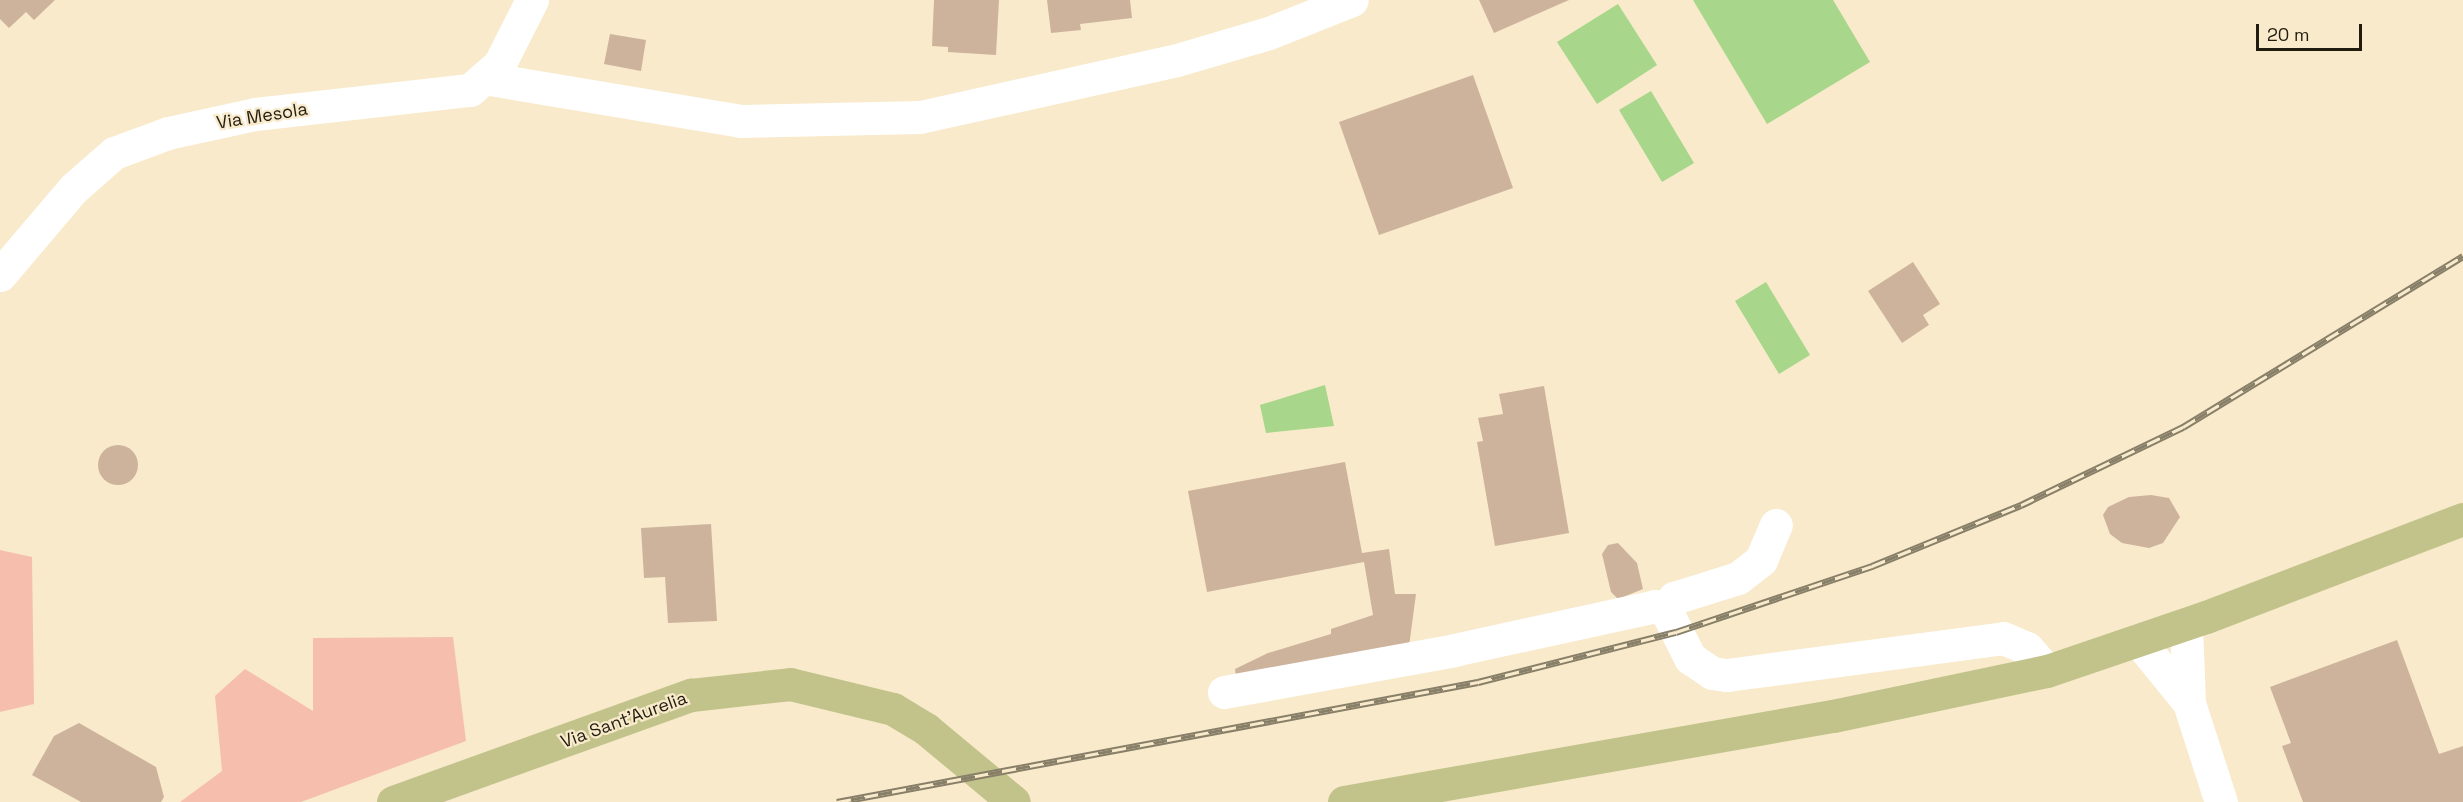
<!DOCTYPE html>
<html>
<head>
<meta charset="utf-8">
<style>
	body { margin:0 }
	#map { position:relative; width:2463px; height:802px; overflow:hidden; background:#f8eaca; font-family:"Space Grotesk",sans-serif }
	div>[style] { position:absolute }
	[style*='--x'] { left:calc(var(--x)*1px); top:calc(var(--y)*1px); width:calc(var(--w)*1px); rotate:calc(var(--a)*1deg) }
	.green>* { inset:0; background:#f6bfad }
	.water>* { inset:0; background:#a8d68b }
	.building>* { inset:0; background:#ceb39c }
	.round { border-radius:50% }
	.minor>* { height:33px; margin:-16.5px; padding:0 16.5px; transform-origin:16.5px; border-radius:16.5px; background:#fff }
	.major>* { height:33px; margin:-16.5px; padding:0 16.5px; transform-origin:16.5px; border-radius:16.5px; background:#c2c38b }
	.rail>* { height:7px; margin-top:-3.5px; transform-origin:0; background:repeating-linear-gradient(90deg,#f8eaca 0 14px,#887f69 0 28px); box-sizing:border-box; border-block:2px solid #887f69 }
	span { translate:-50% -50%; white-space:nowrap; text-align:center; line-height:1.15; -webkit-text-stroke:4.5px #f8eaca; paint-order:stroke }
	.street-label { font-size:18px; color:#211c10 }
	.scale { position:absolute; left:2256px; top:24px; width:106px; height:27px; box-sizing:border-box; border:3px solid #211c10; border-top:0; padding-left:8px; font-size:18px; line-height:21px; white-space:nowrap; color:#211c10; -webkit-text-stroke:4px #f8eaca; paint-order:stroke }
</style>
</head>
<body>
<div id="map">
	<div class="green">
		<i style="clip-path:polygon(0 550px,32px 557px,34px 704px,0 712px)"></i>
		<i style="clip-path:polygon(453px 637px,466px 741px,301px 802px,180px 802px,222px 771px,215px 696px,245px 669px,313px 711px,313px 638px)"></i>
	</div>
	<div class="water">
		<i style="clip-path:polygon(1693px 0,1833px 0,1870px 62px,1767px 124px)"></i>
		<i style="clip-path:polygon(1618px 4px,1657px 65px,1597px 104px,1557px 42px)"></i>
		<i style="clip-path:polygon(1651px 91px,1694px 163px,1662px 182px,1619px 110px)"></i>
		<i style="clip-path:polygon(1766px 282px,1810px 355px,1779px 374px,1735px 301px)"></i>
		<i style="clip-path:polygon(1325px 385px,1334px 426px,1266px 433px,1260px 405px)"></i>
	</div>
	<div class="building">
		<i style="clip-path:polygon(0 0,55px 0,34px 20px,26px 12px,9px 28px,0 19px)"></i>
		<i style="clip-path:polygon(934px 0,999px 0,996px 55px,948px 52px,948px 47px,932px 46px)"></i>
		<i style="clip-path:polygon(1047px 0,1130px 0,1132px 18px,1080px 24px,1081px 30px,1051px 33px)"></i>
		<i style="clip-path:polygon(1479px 0,1569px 0,1494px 33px)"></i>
		<i style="clip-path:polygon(610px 34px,646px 40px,641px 71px,604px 64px)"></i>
		<i style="clip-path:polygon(1473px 75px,1513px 188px,1379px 235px,1339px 122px)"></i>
		<i style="clip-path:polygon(1913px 262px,1940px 304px,1923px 315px,1929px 325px,1902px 343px,1868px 291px)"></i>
		<i style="clip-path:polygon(1544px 386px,1569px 533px,1495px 546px,1477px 442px,1483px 441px,1478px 418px,1503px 414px,1499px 394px)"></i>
		<i class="round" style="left:98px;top:445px;width:40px;height:40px"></i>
		<i style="clip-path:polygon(1345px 462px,1362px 553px,1389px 549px,1395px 594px,1416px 594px,1408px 654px,1236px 678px,1235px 669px,1268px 653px,1331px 634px,1331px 629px,1373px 615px,1364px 562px,1207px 592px,1188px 491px)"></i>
		<i style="clip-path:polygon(2151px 495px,2169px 498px,2180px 517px,2163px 543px,2149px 548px,2122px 543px,2110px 534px,2103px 515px,2108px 507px,2129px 497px)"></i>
		<i style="clip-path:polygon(711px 524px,717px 621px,668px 623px,665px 577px,644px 578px,641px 528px)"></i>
		<i style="clip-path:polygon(1618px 543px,1637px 563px,1643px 589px,1618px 599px,1611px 592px,1602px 554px,1608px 545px)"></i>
		<i style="clip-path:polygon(2397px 640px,2439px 754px,2463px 746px,2463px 802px,2303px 802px,2282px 746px,2291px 743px,2270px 687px)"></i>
		<i style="clip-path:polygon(79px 723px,156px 767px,164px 797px,161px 802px,81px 802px,32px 775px,54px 736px)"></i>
	</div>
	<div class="minor">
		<i style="--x:484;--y:78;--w:261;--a:9.5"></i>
		<i style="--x:741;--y:121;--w:179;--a:-1.3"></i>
		<i style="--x:920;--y:117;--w:263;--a:-12.5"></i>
		<i style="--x:1177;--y:60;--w:96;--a:-16.4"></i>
		<i style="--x:1269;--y:33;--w:89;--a:-21.7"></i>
		<i style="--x:0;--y:275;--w:113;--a:-49.7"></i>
		<i style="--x:73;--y:189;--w:55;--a:-41.3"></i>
		<i style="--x:114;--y:153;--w:58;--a:-20.3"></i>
		<i style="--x:168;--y:133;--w:89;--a:-12.3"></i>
		<i style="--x:255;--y:114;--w:216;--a:-6.4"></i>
		<i style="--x:470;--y:90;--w:38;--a:-41"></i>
		<i style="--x:499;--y:65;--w:73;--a:-63.1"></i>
		<i style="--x:1667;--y:612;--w:16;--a:-63"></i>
		<i style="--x:1674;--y:598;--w:67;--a:-17.4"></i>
		<i style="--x:1738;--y:578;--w:29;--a:-38"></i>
		<i style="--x:1761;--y:560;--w:38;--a:-67"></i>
		<i style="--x:2186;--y:624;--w:79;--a:87.8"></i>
		<i style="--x:2189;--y:703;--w:104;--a:72.1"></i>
		<i style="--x:2138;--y:640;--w:81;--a:51"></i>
		<i style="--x:1224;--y:692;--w:234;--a:-10.3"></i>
		<i style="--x:1454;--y:650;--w:206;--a:-12.3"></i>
		<i style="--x:1655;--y:606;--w:13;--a:27"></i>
		<i style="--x:1667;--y:612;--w:51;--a:63.4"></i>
		<i style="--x:1690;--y:658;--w:27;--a:34"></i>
		<i style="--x:1712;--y:673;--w:15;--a:8"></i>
		<i style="--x:1727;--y:675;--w:278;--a:-7.6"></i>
		<i style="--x:2003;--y:638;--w:26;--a:23"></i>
		<i style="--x:2027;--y:648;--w:30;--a:49"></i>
	</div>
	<div class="major">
		<i style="--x:393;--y:802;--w:317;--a:-19.8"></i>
		<i style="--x:691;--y:695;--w:100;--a:-6.3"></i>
		<i style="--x:790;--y:684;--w:106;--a:13.6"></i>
		<i style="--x:893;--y:709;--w:39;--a:31"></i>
		<i style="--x:926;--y:729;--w:114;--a:39.7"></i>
		<i style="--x:1344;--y:802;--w:497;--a:-10"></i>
		<i style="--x:1833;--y:716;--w:219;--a:-11.9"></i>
		<i style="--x:2047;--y:671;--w:168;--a:-18.8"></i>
		<i style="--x:2206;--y:617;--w:275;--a:-20.9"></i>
	</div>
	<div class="rail">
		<i style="--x:837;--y:802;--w:652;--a:-10.6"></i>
		<i style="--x:1478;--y:682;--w:204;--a:-14.2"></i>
		<i style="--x:1676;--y:632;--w:207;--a:-18.6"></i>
		<i style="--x:1872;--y:566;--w:161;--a:-22.3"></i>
		<i style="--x:2021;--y:505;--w:180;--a:-25.7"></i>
		<i style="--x:2183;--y:427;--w:328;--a:-31.4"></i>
	</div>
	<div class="street-label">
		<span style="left:262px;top:116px;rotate:-9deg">Via Mesola</span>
		<span style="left:624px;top:720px;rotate:-20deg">Via Sant'Aurelia</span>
	</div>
	<div class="scale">20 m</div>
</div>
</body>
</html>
